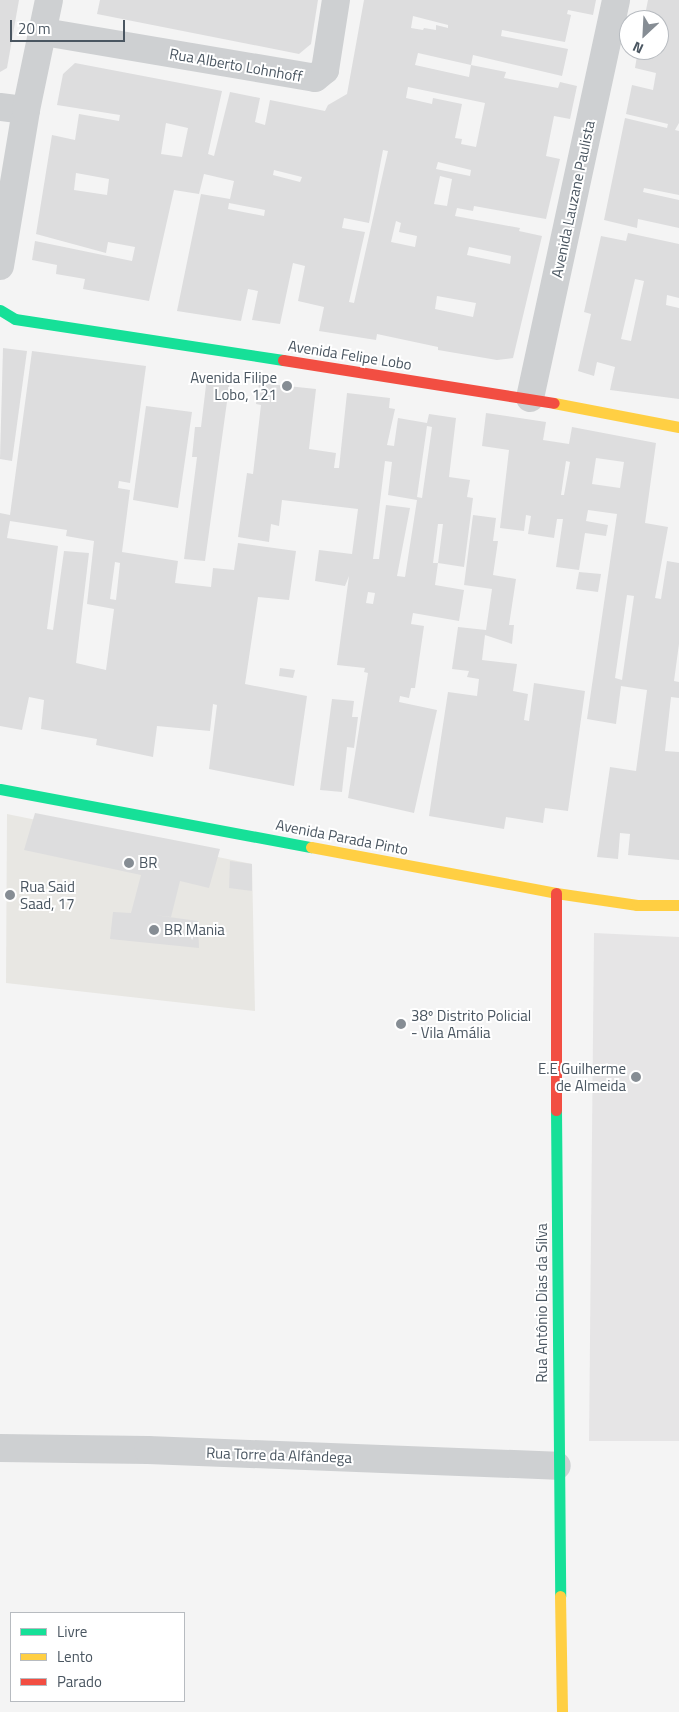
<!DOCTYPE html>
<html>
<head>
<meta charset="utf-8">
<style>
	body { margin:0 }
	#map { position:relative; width:679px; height:1712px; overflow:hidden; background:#f4f4f4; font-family:"Titillium Web",sans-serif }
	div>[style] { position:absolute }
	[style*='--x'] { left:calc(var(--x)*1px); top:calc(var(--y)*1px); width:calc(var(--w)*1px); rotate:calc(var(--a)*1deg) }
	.commercial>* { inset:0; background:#e8e7e3 }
	.education>* { inset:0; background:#e6e5e6 }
	.building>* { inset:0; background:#ddddde }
	.street>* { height:28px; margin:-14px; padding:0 14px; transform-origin:14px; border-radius:14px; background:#ced0d2 }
	.fast>* { height:11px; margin:-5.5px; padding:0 5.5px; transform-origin:5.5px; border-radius:5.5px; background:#16e098 }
	.slow>* { height:11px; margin:-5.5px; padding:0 5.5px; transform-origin:5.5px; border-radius:5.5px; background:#ffcf43 }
	.jam>* { height:11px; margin:-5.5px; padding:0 5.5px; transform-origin:5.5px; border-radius:5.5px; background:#f24e42 }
	.dots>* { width:14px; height:14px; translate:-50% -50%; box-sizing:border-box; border:2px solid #fff; border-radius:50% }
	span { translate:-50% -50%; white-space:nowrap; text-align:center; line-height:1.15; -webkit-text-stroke:4px #fff; paint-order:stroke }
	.street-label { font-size:15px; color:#4a5661 }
	.poi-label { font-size:15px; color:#4a5661 }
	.right { translate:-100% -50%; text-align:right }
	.left { translate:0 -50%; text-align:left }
	.legend { position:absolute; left:10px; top:1612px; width:175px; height:90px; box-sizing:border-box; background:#fff; border:1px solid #b7bbc0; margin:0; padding:6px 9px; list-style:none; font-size:15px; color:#4a5661 }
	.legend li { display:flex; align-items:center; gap:10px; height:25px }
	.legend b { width:25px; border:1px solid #b7bbc0 }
	.north { position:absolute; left:619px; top:10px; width:50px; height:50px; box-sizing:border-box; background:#fff; border:1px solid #b7bbc0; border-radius:50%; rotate:205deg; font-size:14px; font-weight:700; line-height:20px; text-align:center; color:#4a5661 }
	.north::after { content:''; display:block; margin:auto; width:18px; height:22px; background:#868d94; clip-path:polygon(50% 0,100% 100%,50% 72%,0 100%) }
	.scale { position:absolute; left:10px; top:20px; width:115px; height:22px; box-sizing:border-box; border:2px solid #4a5661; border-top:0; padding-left:6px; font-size:15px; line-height:18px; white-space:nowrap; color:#4a5661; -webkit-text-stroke:4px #fff; paint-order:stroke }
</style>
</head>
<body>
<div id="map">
	<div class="commercial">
		<i style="clip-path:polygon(7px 814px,252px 864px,255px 1011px,6px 983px)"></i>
	</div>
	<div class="education">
		<i style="clip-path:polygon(594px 933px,679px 937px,679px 1441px,589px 1441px)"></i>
	</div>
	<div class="building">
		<i style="clip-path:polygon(0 0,19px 0,7px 68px,0 72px)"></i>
		<i style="clip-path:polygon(100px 0,318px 0,311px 44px,299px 54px,97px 14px)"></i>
		<i style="clip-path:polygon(evenodd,364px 0,596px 0,593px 15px,568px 10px,567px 14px,571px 15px,565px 42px,502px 30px,501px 36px,568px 49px,562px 76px,473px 55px,471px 65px,418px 53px,415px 65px,469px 77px,471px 65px,506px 72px,504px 78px,558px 88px,560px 82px,577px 86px,570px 119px,554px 116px,546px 156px,560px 159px,546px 219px,474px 206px,473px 211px,457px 208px,455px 216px,520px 228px,519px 231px,542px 236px,513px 358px,497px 360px,438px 350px,438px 347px,377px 334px,376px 340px,319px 331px,324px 307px,298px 301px,305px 266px,293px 263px,280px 324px,252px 320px,258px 291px,248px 289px,241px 321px,177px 311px,201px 194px,230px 199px,234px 181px,204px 174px,199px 194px,174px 190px,149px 301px,83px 289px,85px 279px,56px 274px,57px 265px,32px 260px,35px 241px,132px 261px,135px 247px,108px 242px,106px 253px,36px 234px,52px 135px,75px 140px,79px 114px,119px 121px,120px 115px,57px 105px,63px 74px,75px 63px,222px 91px,208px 154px,214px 156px,230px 92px,260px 98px,255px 122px,265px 125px,270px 100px,325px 111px,328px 105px,347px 94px,364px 0,413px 16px,448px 25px,448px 28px,436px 25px,436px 30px,424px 28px,423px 30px,411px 28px,413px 16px,364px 0,408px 87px,485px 103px,476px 147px,461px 144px,462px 139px,455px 138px,462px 104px,433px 98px,432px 104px,406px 98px,408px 87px,364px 0,166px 123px,188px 128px,182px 157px,161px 154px,166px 123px,364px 0,383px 150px,388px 151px,354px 303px,349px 302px,365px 232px,342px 228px,344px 218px,369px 223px,383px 150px,364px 0,438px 162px,471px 170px,470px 176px,436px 169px,438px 162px,364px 0,274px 170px,302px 177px,300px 182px,273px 175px,274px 170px,364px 0,76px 173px,109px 179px,107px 195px,74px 190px,76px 173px,364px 0,440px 176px,452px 179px,447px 206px,434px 204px,440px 176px,364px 0,229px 203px,265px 210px,264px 216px,228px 209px,229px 203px,364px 0,396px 221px,401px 223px,399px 232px,417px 236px,415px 247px,391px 242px,396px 221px,364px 0,469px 247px,511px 256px,510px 264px,467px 255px,469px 247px,364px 0,437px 296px,476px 303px,473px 317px,435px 309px,437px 296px)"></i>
		<i style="clip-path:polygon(648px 0,679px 0,679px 123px,675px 130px,679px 131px,679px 195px,644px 188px,643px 192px,679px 200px,679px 228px,638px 219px,637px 228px,604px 220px,625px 118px,667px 128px,668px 124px,626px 114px,632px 85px,653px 90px,656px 73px,635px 68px,638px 50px,659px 50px,659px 20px,644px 20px)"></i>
		<i style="clip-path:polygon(evenodd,628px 233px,679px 244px,679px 298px,667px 295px,666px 305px,679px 308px,679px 399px,610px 390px,615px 367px,597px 362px,594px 376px,578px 371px,591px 314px,584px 312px,601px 236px,626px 241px,628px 233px,635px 279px,644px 281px,631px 341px,621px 339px,635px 279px)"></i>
		<i style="clip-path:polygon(3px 348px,27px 351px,12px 461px,0 459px)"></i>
		<i style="clip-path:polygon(evenodd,32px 351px,146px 366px,130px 483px,119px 481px,118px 488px,130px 490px,122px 552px,178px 561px,175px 583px,211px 587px,213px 568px,234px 570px,238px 543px,296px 551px,289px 600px,258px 597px,245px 684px,307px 696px,294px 786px,209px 769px,217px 705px,213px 704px,210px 731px,157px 726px,153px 757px,96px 745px,97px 739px,41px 729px,44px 700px,29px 697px,22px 730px,0 726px,0 513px,10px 515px,32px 351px,10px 521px,67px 530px,66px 536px,94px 541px,87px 604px,114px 609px,106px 670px,76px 663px,89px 553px,64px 551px,53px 630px,47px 629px,58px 546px,7px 538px,10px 521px,32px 351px,115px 562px,120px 563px,116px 600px,110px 599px,115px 562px)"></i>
		<i style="clip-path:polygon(207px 377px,230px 380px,205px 561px,184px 559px,197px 457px,192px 457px,195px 427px,201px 427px)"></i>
		<i style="clip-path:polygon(evenodd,259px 383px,316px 389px,309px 449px,336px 453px,334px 468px,339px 468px,347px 393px,390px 398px,389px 408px,395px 409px,387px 445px,394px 446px,398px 418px,427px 423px,429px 414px,456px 418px,449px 477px,470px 480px,467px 497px,473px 498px,464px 567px,438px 563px,443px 524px,438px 524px,433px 563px,438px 563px,435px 585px,464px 590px,459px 621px,413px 613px,411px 624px,424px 626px,415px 688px,411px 688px,409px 698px,400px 696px,399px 702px,437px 710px,414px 813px,348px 798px,368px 673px,364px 672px,365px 668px,337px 665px,349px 576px,345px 586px,315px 581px,319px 550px,352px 554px,358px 509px,282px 500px,279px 526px,271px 524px,269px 542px,238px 537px,247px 473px,253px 474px,261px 405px,256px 404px,259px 383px,427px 426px,432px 427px,422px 498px,417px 497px,427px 426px,259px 383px,385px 461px,392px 462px,388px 495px,417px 500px,405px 577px,397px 576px,410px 508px,386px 505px,379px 559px,373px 559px,385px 461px,259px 383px,368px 592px,375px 593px,373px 604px,366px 603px,368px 592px)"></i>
		<i style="clip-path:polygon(146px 406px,192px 412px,178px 508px,133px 500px)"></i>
		<i style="clip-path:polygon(evenodd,486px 413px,546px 422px,543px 440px,569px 444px,572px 427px,656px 443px,645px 523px,668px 527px,655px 598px,661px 599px,667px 561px,679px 563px,679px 644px,674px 681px,679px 682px,679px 698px,671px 697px,665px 751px,679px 752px,679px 860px,628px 855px,630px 834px,620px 833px,618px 859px,597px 857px,610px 767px,636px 771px,647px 690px,621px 686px,616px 724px,587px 719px,617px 514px,588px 510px,586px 521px,608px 525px,606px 536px,585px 533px,579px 570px,556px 567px,563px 519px,557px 519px,554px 538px,528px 534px,531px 516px,526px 515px,524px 531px,500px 528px,509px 450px,482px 446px,486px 413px,596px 458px,624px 462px,620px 488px,592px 484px,596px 458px,486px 413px,566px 461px,570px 462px,564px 495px,561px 495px,566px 461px,486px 413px,627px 595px,634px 596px,622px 680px,615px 678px,627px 595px)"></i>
		<i style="clip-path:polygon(473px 515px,496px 518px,493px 541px,498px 541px,493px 575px,516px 579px,509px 625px,514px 625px,512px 644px,485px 635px,482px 660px,517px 664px,513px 691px,528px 694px,524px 720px,529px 721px,534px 683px,585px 691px,568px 811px,545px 808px,543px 823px,506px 817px,504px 829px,429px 816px,448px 692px,477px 696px,479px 679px,467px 677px,469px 671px,452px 669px,458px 627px,486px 630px,492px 589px,464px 585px)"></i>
		<i style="clip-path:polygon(579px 572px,601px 574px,598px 592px,576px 589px)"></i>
		<i style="clip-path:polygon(280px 668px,295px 670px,293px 678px,279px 676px)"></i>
		<i style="clip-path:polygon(332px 699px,354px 701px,352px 717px,358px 717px,354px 748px,347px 747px,342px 792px,320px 790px)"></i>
		<i style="clip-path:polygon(35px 813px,220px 849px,209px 888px,180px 881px,171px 917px,154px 915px,198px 921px,199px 948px,110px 939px,113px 912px,131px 913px,141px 875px,24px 850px)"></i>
		<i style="clip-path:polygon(230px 861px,252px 864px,252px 891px,229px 888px)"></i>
	</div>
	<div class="street">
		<i style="--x:44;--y:32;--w:275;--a:9.6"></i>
		<i style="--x:315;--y:78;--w:13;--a:-39"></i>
		<i style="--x:325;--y:70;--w:71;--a:-81.1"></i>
		<i style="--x:0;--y:107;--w:26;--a:7"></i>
		<i style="--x:0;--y:266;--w:158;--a:-80.5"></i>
		<i style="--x:26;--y:110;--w:112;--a:-78.2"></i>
		<i style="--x:530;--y:398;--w:407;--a:-77.8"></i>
		<i style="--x:0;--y:1448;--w:148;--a:0.8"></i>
		<i style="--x:148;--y:1450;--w:409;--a:2.2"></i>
	</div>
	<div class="fast">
		<i style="--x:0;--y:310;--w:17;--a:31"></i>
		<i style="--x:15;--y:319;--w:271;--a:8.7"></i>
		<i style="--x:0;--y:789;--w:316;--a:10.6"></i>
		<i style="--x:556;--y:1110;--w:486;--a:89.5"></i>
	</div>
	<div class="slow">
		<i style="--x:554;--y:403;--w:127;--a:10.9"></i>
		<i style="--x:311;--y:847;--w:249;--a:10.6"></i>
		<i style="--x:556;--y:893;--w:82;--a:8.4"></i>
		<i style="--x:637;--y:905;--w:42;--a:0"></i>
		<i style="--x:560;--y:1596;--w:116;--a:89"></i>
	</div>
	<div class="jam">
		<i style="--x:283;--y:360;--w:274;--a:9"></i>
		<i style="--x:556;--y:893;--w:217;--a:90"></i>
	</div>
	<div class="dots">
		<i style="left:287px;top:386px;background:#868d94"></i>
		<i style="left:129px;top:863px;background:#868d94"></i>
		<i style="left:10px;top:895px;background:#868d94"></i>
		<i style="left:154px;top:930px;background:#868d94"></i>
		<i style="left:401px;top:1024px;background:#868d94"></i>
		<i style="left:636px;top:1077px;background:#868d94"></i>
	</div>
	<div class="street-label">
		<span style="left:236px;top:65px;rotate:10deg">Rua Alberto Lohnhoff</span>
		<span style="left:573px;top:199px;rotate:-78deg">Avenida Lauzane Paulista</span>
		<span style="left:350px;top:355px;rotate:9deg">Avenida Felipe Lobo</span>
		<span style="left:342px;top:837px;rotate:11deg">Avenida Parada Pinto</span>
		<span style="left:542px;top:1303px;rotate:-90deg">Rua Antônio Dias da Silva</span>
		<span style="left:279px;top:1455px;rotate:2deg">Rua Torre da Alfândega</span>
	</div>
	<div class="poi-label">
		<span class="right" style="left:277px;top:386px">Avenida Filipe<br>Lobo, 121</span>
		<span class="left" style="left:139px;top:863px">BR</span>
		<span class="left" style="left:20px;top:895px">Rua Said<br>Saad, 17</span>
		<span class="left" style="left:164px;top:930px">BR Mania</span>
		<span class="left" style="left:411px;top:1024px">38º Distrito Policial<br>- Vila Amália</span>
		<span class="right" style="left:626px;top:1077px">E.E Guilherme<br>de Almeida</span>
	</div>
	<ul class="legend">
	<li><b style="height:6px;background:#16e098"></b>Livre</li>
	<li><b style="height:6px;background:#ffcf43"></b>Lento</li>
	<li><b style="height:6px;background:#f24e42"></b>Parado</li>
	</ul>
	<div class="north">N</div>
	<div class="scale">20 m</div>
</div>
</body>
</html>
